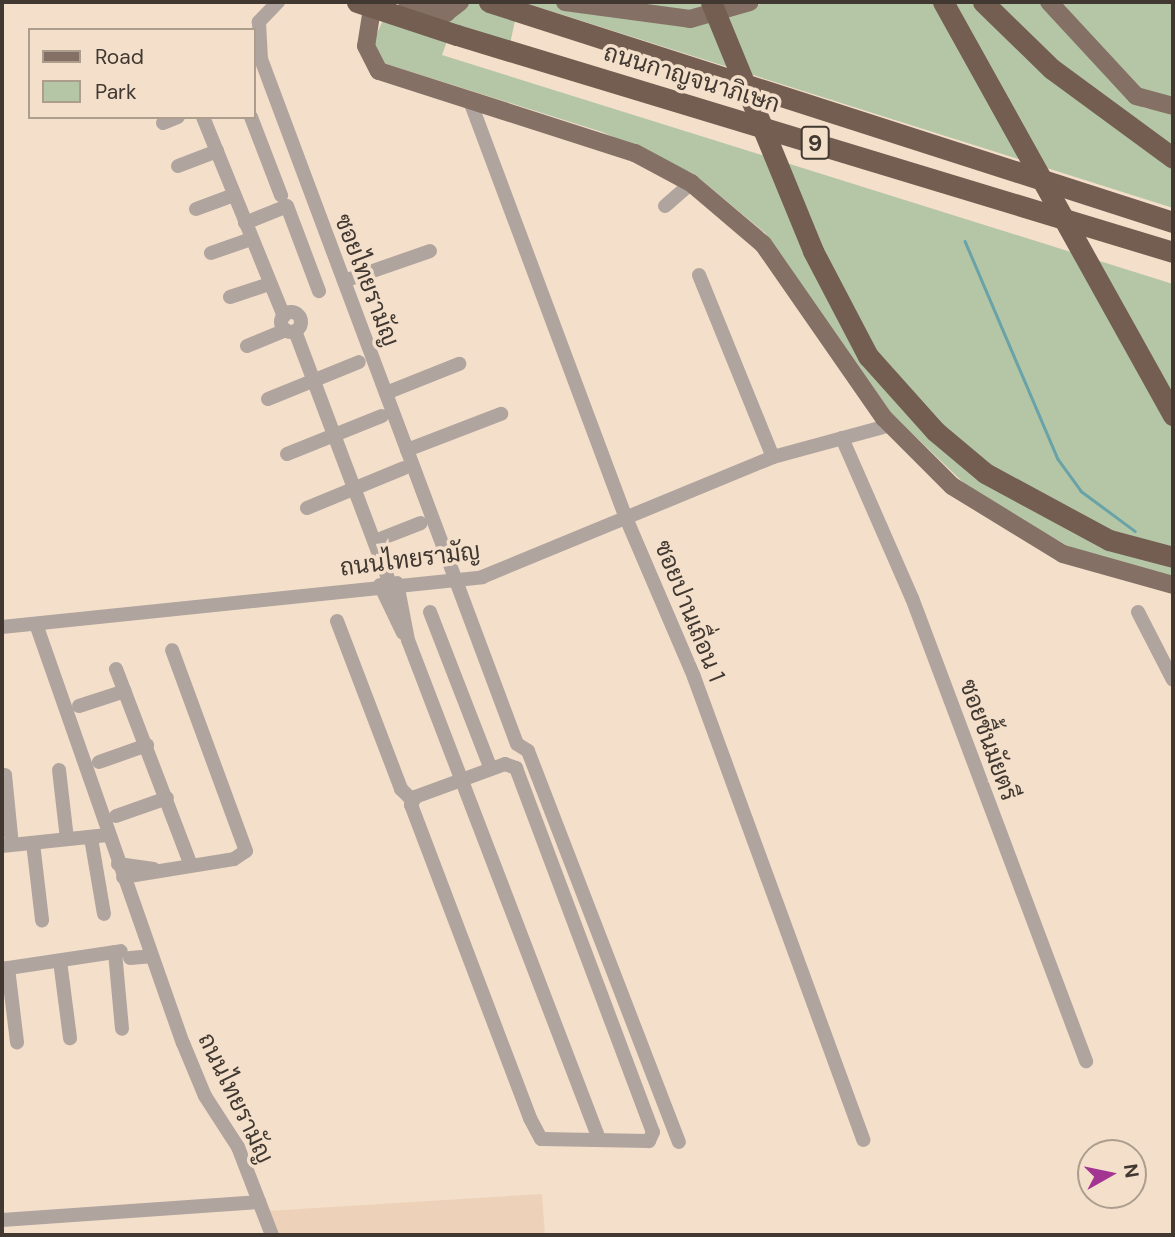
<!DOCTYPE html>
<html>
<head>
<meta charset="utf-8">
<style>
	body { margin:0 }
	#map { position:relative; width:1175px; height:1237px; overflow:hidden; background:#f4dfcb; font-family:"DM Sans",Sarabun,sans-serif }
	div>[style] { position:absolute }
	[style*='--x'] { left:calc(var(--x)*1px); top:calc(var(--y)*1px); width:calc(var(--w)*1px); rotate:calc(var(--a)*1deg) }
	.built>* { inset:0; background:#edd2b9 }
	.green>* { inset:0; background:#b5c6a6 }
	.stream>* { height:2.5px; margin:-1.25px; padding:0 1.25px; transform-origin:1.25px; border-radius:1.25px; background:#69a3a8 }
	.minor>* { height:14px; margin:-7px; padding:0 7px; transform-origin:7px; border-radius:7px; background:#b0a49e }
	.minor>.ring { margin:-7px; padding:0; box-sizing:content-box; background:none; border:14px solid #b0a49e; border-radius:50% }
	.major>* { height:18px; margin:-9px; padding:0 9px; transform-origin:9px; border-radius:9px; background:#847065 }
	.highway>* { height:21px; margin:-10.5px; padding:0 10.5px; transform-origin:10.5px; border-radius:10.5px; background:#745e51 }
	.highway-bridge>* { height:21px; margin:-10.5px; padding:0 10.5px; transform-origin:10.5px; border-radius:10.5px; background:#745e51 }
	span { translate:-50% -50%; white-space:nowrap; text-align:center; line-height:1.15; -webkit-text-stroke:7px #f4dfcb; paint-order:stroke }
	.shield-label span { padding:2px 5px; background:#f4dfcb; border:2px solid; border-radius:5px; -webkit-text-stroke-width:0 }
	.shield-label { font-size:23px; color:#413931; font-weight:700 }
	.street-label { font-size:24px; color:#413931 }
	.frame { position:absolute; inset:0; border:4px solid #413931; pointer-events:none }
	.legend { position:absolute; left:28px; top:28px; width:228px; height:91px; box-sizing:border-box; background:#f4dfcb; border:2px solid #ac9d8d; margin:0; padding:9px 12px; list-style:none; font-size:21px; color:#413931 }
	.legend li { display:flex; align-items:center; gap:14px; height:35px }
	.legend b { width:35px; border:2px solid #ac9d8d }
	.north { position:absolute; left:1077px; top:1139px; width:70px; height:70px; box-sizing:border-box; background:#f4dfcb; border:2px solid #ac9d8d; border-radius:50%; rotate:81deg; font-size:19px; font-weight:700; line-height:28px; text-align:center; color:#413931 }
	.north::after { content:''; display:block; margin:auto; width:24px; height:32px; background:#a43491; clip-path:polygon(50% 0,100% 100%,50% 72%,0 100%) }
</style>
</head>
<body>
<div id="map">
	<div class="built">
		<i style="clip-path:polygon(542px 1194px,545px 1235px,276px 1235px,266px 1211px)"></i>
	</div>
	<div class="green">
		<i style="clip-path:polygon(468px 2px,519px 2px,510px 44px,452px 27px,442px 55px,1173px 284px,1173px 577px,1073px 549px,970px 489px,892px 414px,765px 233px,694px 174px,602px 132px,380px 62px,373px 42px,390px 5px,440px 21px)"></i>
		<i style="clip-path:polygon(522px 2px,744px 12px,764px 2px,1042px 2px,1113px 83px,1144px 108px,1173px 112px,1173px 208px)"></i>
		<i style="clip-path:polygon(601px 2px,740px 2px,703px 12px)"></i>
		<i style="clip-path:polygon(1060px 2px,1173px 2px,1173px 99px,1136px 90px)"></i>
	</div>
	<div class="stream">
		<i style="--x:965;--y:241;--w:237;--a:66.9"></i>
		<i style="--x:1058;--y:459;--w:39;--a:54"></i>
		<i style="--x:1081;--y:491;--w:67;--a:36.5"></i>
	</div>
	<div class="minor">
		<i style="--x:278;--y:2;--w:28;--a:134"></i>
		<i style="--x:259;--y:22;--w:37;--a:87"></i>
		<i style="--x:261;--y:59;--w:731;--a:69.51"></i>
		<i style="--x:517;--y:744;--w:13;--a:32"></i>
		<i style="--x:528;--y:751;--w:419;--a:68.9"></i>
		<i style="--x:470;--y:101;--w:445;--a:69.5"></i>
		<i style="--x:626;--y:518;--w:173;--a:66.8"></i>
		<i style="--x:694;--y:677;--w:493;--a:69.9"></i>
		<i style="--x:203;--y:117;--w:215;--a:67.9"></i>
		<i style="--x:251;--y:117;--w:84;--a:69"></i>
		<i style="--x:163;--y:123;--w:16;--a:-22"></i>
		<i style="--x:178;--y:166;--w:42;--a:-21"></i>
		<i style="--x:665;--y:206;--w:35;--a:-41"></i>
		<i style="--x:196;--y:209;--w:40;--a:-20.2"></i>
		<i style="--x:245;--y:223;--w:45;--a:-22"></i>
		<i style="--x:287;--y:206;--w:91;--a:69.4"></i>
		<i style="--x:211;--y:253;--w:42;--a:-19.3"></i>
		<i style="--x:699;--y:275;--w:196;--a:67.9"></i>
		<i style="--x:344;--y:281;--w:91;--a:-19.2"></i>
		<i style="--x:230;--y:297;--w:41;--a:-18.4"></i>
		<i class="ring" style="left:281px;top:312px;width:6px;height:6px"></i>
		<i style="--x:295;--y:331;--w:270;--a:69.4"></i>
		<i style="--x:247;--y:346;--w:42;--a:-22.3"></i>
		<i style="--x:386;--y:393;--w:79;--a:-21.7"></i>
		<i style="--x:268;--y:399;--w:98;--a:-22.1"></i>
		<i style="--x:842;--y:438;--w:175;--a:66.4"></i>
		<i style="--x:912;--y:598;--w:495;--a:69.4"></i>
		<i style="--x:407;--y:450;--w:101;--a:-21"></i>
		<i style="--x:287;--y:454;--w:102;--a:-21.8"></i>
		<i style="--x:307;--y:508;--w:105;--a:-22.4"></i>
		<i style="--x:375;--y:541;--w:49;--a:-21.4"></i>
		<i style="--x:397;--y:583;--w:58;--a:79.1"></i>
		<i style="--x:408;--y:640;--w:534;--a:69.05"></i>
		<i style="--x:380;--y:585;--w:53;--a:64.4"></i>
		<i style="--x:430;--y:612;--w:168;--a:68.8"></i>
		<i style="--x:1138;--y:612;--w:76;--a:62.8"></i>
		<i style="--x:337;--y:621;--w:180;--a:69.1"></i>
		<i style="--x:401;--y:789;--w:16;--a:45"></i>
		<i style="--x:36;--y:624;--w:444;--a:70.7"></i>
		<i style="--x:183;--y:1043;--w:57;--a:67.5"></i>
		<i style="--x:205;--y:1096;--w:61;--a:57.1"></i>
		<i style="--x:238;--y:1147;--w:94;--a:68.9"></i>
		<i style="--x:2;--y:627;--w:483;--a:-5.9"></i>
		<i style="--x:482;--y:577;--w:315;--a:-22.4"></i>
		<i style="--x:773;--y:457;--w:122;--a:-15.2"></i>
		<i style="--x:116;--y:669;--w:210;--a:69.1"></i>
		<i style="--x:79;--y:706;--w:48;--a:-18.1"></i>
		<i style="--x:99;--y:762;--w:51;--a:-19.5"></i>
		<i style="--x:505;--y:764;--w:12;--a:20"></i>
		<i style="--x:516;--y:768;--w:389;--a:69.4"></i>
		<i style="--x:653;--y:1132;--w:10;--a:114"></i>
		<i style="--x:649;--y:1141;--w:108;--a:-178.9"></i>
		<i style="--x:541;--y:1139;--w:24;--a:-118"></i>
		<i style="--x:530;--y:1118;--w:335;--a:-110.8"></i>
		<i style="--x:411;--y:805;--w:9;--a:-63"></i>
		<i style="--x:415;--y:797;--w:96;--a:-20.1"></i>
		<i style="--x:59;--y:770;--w:69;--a:83.4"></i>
		<i style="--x:5;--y:775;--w:70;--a:84.3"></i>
		<i style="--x:116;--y:816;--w:54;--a:-19.4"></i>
		<i style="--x:91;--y:838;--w:77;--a:80.3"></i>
		<i style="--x:33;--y:843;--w:78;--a:83.3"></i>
		<i style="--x:2;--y:846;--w:106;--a:-6"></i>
		<i style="--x:118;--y:864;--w:36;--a:8"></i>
		<i style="--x:123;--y:877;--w:112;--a:-9.2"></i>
		<i style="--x:234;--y:859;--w:14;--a:-34"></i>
		<i style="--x:246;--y:851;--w:214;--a:-110.2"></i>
		<i style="--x:115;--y:952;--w:77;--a:84.8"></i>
		<i style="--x:130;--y:958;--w:21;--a:-5"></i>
		<i style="--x:60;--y:961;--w:78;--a:82.6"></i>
		<i style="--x:8;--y:968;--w:75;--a:83.1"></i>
		<i style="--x:2;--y:969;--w:120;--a:-8.6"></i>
		<i style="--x:2;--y:1220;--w:258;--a:-4"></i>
	</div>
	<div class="major">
		<i style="--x:381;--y:2;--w:16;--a:128"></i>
		<i style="--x:371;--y:15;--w:31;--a:99"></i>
		<i style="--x:366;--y:46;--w:28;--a:63"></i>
		<i style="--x:379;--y:71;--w:269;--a:17.8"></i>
		<i style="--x:635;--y:153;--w:64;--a:28.2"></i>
		<i style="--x:691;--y:183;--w:94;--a:40.3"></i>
		<i style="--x:763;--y:244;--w:212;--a:55.2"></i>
		<i style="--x:884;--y:418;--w:96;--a:45"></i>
		<i style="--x:952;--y:486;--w:130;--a:31.5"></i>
		<i style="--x:1063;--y:554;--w:114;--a:15.7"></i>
		<i style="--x:407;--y:2;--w:41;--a:15.8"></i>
		<i style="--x:446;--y:13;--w:18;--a:-38"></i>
		<i style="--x:565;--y:2;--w:126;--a:7.7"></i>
		<i style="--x:690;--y:19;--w:62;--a:-15.8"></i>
		<i style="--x:1049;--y:2;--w:128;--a:47.2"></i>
		<i style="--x:1136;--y:96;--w:38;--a:15"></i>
	</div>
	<div class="highway">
		<i style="--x:489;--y:2;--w:719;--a:17.83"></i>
		<i style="--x:983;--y:2;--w:96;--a:44.2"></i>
		<i style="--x:1052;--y:69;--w:150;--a:36.3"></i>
		<i style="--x:457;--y:35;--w:748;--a:16.86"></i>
		<i style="--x:1109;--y:540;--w:66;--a:14.9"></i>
	</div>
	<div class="highway-bridge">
		<i style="--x:357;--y:2;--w:105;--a:18.3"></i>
		<i style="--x:711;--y:2;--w:269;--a:67.7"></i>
		<i style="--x:813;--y:251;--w:119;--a:62.4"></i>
		<i style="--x:868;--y:356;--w:101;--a:48.2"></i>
		<i style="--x:935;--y:431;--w:65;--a:40"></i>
		<i style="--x:985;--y:473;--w:141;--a:28.4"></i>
		<i style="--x:943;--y:2;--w:473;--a:60.9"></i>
	</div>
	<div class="shield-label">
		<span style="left:815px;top:143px">9</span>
	</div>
	<div class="street-label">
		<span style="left:692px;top:78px;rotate:17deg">ถนนกาญจนาภิเษก</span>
		<span style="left:367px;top:280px;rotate:69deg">ซอยไทยรามัญ</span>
		<span style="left:410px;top:559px;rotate:-7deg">ถนนไทยรามัญ</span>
		<span style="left:690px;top:611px;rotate:68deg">ซอยปานเถื่อน 1</span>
		<span style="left:989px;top:740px;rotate:70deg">ซอยชื้นมัยตรี</span>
		<span style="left:236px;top:1098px;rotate:64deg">ถนนไทยรามัญ</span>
	</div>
	<div class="frame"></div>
	<ul class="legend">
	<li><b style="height:9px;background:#847065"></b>Road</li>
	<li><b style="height:19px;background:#b5c6a6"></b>Park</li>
	</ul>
	<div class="north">N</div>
</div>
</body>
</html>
